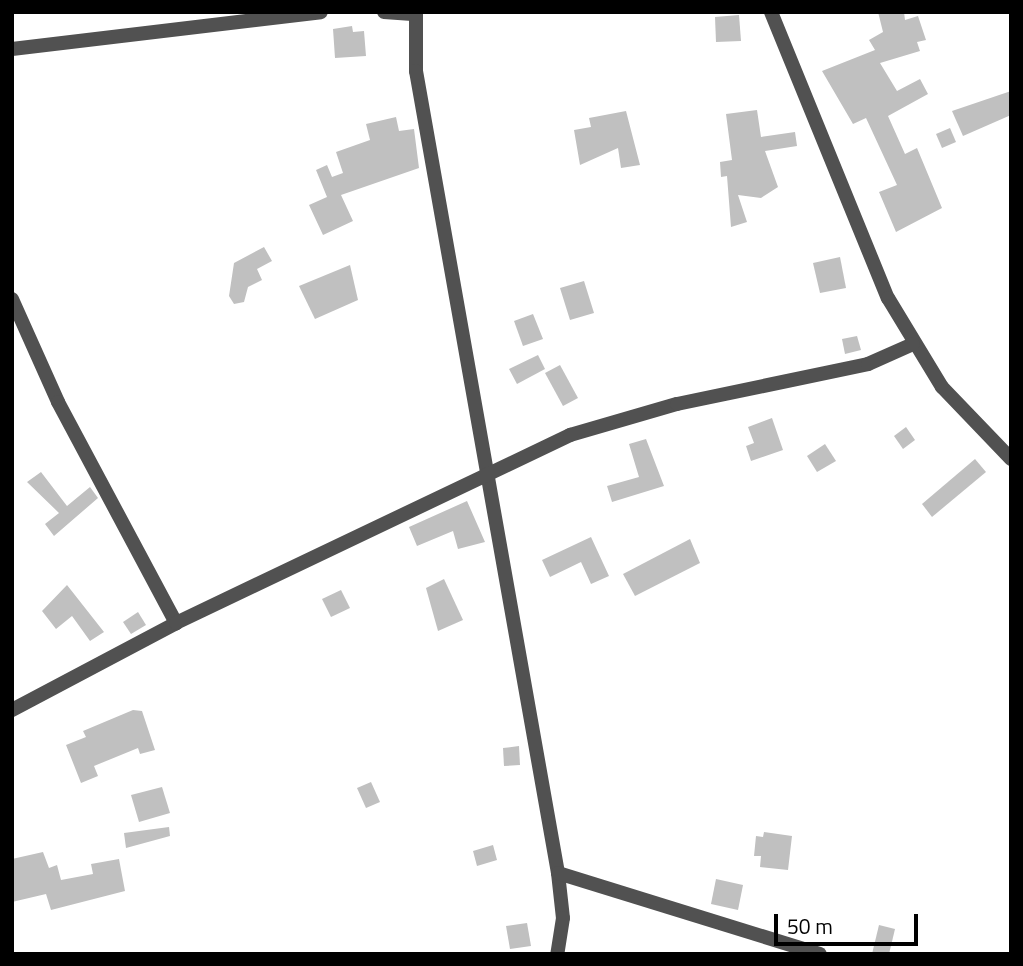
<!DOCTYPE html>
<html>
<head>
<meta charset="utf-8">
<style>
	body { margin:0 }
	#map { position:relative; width:1023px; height:966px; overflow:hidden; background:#fff; font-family:"Titillium Web",sans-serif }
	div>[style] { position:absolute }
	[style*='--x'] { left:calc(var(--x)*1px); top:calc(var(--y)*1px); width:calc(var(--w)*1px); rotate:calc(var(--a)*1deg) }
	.building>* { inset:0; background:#c0c0c0 }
	.street>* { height:14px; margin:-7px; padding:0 7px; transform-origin:7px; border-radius:7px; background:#515151 }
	span { translate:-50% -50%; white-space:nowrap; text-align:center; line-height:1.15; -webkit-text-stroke:7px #fff; paint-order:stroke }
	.frame { position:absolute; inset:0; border:14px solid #000; pointer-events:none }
	.scale { position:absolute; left:774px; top:914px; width:144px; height:32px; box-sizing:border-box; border:4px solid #000; border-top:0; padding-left:9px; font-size:21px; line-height:24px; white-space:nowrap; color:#000; -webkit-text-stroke:5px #fff; paint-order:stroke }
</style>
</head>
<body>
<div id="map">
	<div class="building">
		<i style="clip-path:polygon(878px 12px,904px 12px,905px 20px,918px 16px,926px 40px,917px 42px,920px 51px,880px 63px,897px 91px,920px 79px,928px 94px,888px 116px,905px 154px,917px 148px,942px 208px,896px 232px,879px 192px,897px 185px,866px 118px,853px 124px,822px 71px,875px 50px,869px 40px,883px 32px)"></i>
		<i style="clip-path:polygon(739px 15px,741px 41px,716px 42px,715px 17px)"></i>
		<i style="clip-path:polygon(352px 26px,353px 32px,364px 31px,366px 56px,335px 58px,333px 29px)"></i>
		<i style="clip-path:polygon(1011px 91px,1011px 115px,963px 136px,952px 111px)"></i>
		<i style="clip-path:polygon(757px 110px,761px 137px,795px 132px,797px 146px,765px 151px,778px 187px,761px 198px,738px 195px,747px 222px,731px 227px,727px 176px,721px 177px,720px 162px,732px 160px,726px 114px)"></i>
		<i style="clip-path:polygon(626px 111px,640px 165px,621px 168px,618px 148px,580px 165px,574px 130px,591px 127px,589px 118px)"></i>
		<i style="clip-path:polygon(396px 117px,399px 131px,414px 129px,419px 168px,341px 195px,353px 221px,323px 235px,309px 205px,327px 197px,316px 170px,327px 165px,332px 177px,343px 173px,336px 152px,370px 140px,366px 124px)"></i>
		<i style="clip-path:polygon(950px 128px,956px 142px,942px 148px,936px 134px)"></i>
		<i style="clip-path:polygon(264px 247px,272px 261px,257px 269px,262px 280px,248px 287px,244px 302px,234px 304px,229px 296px,234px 263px)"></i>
		<i style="clip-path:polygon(840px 257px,846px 288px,820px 293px,813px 263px)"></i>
		<i style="clip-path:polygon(350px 265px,358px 300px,315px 319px,299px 286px)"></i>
		<i style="clip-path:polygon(584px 281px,594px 313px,570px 320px,560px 288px)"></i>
		<i style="clip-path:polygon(533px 314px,543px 339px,523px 346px,514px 321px)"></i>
		<i style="clip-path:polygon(857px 336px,861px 350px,845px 354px,842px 339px)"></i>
		<i style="clip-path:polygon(538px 355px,545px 369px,517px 384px,509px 369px)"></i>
		<i style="clip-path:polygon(560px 365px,578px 398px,563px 406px,545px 373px)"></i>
		<i style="clip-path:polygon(772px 418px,783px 450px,751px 461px,746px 446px,754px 443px,748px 427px)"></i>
		<i style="clip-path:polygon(906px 427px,915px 440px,903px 449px,894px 436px)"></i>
		<i style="clip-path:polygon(646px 439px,664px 486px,612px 502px,607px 486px,639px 477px,629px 444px)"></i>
		<i style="clip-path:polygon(825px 444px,836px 461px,817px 472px,807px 456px)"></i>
		<i style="clip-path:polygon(975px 459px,986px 472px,932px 517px,922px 504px)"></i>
		<i style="clip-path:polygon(41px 472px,67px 506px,90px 487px,98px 498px,54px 536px,45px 524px,59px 513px,27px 482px)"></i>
		<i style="clip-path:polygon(467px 501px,485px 542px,458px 549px,453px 531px,417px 546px,409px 527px)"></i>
		<i style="clip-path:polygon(591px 537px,609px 576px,591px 584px,581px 562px,550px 577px,542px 560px)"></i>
		<i style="clip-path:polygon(690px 539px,700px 563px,635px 596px,623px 574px)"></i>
		<i style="clip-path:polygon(444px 579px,463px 620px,438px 631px,426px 588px)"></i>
		<i style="clip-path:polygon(67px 585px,104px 632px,90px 641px,72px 616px,56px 629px,42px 611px)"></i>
		<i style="clip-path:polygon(341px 590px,350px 608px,331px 617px,322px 599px)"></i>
		<i style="clip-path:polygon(138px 612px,146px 625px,131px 634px,123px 622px)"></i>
		<i style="clip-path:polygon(133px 710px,142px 711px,155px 750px,140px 754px,138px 748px,94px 766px,98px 776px,81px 783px,66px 745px,86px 737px,83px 731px)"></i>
		<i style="clip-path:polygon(519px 746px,520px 765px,504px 766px,503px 748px)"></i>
		<i style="clip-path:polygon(371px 782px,380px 802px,366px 808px,357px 788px)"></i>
		<i style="clip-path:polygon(162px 787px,170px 813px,139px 822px,131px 795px)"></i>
		<i style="clip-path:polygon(169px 827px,170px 836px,126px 848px,124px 833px)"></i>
		<i style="clip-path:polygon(764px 832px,792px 836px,788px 870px,760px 867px,761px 856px,754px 856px,756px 836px,763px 837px)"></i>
		<i style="clip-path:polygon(493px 845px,497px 860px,477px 866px,473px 851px)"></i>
		<i style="clip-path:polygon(43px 852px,49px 868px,57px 865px,61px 880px,93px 874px,91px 864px,119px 859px,125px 891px,51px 910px,46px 894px,12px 902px,12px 859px)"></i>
		<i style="clip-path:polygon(716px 879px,743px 885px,738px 910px,711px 904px)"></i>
		<i style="clip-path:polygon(527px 923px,531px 946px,510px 949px,506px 926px)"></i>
		<i style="clip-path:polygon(879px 925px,895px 929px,889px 954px,872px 954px)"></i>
	</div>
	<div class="street">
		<i style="--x:384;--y:12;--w:32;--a:4"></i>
		<i style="--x:416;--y:12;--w:59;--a:90"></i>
		<i style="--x:416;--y:71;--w:814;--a:79.96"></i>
		<i style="--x:558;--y:873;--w:45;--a:83.7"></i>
		<i style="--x:563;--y:918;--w:36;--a:99"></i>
		<i style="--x:771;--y:12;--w:309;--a:67.8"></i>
		<i style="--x:888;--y:298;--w:104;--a:58.8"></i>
		<i style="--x:942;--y:387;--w:100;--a:46.2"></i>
		<i style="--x:12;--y:49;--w:311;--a:-6.8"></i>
		<i style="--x:12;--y:299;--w:113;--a:65.9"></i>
		<i style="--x:58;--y:402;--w:251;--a:61.9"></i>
		<i style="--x:12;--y:710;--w:186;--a:-27.9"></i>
		<i style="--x:176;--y:623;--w:437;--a:-25.5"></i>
		<i style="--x:570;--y:435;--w:111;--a:-16.2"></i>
		<i style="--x:677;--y:404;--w:195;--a:-11.8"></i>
		<i style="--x:868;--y:364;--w:49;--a:-24"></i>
		<i style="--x:558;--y:873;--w:274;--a:17.2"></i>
	</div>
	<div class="frame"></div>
	<div class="scale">50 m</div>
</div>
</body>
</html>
